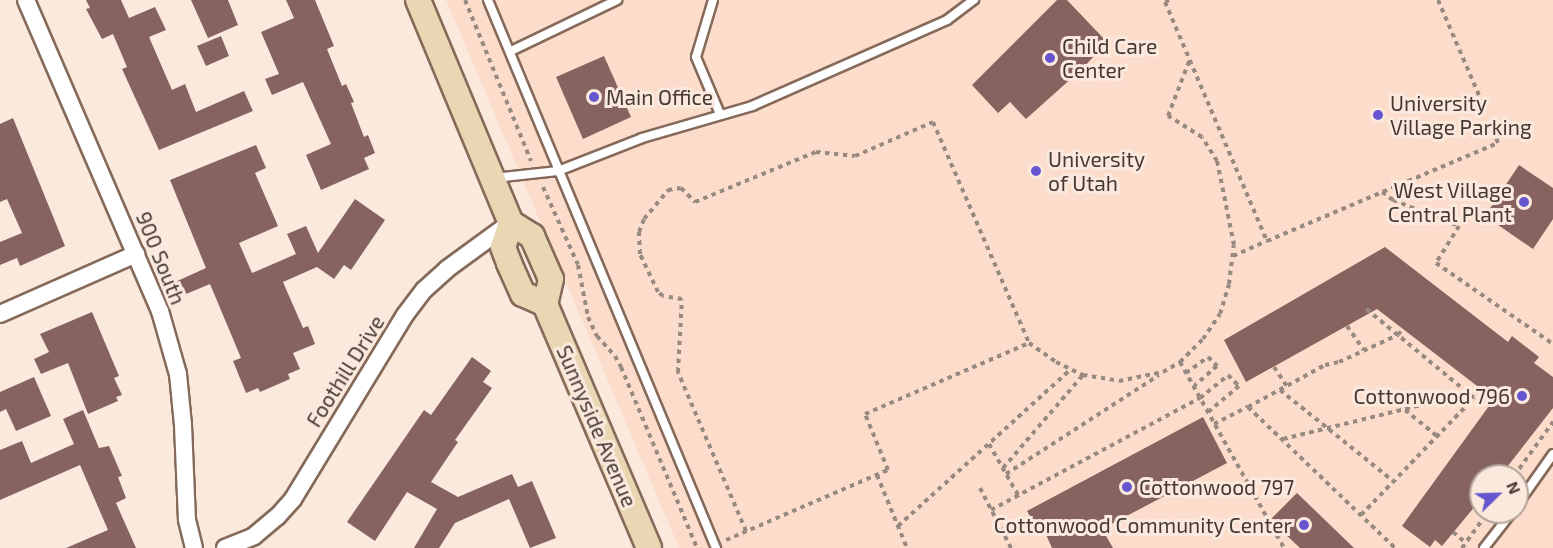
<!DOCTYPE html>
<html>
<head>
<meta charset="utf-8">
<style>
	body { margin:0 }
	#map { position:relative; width:1553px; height:548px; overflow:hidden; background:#fbe9de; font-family:"Exo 2",sans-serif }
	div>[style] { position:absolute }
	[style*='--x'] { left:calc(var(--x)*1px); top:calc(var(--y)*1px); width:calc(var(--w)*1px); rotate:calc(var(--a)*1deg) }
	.built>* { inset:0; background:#fcddcb }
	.building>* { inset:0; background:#86635f }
	.path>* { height:4px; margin-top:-2px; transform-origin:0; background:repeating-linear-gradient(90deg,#988981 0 4.5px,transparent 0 9px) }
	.roads { filter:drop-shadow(2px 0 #856a5a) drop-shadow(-2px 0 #856a5a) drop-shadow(0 2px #856a5a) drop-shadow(0 -2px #856a5a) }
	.service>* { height:8px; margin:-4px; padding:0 4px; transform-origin:4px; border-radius:4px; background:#fff }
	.minor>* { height:16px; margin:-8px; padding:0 8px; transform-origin:8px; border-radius:8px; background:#fff }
	.secondary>* { height:24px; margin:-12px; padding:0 12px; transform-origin:12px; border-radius:12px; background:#e8d7b2 }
	.dots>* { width:16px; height:16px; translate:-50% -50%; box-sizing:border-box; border:3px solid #fbe9de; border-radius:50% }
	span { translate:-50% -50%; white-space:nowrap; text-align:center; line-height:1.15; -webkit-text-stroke:6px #fbe9de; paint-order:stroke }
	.poi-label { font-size:21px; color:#453932 }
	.left { translate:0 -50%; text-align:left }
	.right { translate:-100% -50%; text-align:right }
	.street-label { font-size:21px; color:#453932 }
	.north { position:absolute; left:1469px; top:464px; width:60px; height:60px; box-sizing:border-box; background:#fbe9de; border:2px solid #b2a399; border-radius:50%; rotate:67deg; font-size:16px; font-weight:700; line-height:24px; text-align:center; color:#453932 }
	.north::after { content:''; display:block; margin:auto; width:21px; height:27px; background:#6556cf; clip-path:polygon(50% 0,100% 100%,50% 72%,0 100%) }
</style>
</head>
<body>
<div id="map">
	<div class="built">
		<i style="clip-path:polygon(evenodd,446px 0,1553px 0,1553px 548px,679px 548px,446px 0,1481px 476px,1517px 476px,1517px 512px,1481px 512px,1481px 476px)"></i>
	</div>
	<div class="building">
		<i style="clip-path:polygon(86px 0,121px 0,129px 18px,155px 7px,166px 30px,149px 37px,172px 90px,185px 84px,196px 112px,244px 91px,253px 111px,159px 150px,122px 69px,127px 67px,113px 34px,102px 39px,86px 9px,90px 8px)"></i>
		<i style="clip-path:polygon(191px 0,228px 0,238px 25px,208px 38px)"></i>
		<i style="clip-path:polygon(286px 0,315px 0,334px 46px,327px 49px,342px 86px,346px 84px,354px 102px,351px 103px,364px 137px,368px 135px,375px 153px,364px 158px,369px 169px,321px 190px,306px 155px,331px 144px,303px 82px,272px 95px,265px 79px,279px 74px,261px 32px,294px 18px)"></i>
		<i style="clip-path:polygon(1057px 0,1067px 0,1107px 42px,1083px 68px,1026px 119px,1010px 102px,998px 113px,972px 85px)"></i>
		<i style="clip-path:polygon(221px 36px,229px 56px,206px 66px,197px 46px)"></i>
		<i style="clip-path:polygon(604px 56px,631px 117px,583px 139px,556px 77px)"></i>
		<i style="clip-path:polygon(13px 118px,65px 246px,20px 266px,17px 258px,0 265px,0 242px,22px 233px,7px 199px,0 202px,0 124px)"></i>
		<i style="clip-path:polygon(256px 145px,266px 168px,255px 173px,278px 226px,239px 243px,252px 273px,296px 254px,287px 234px,306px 226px,318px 253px,355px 199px,385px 220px,351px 270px,344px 265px,334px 279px,317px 267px,283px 282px,303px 328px,308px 326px,315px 344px,293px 353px,300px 369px,288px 374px,290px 379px,260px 392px,258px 388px,246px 393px,233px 361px,241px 358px,210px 284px,179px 297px,173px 283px,206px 268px,170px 180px)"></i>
		<i style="clip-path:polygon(1519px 165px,1553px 188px,1553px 219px,1533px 249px,1485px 216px)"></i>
		<i style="clip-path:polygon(1385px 247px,1508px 342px,1512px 336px,1539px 357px,1534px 363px,1553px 377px,1553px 408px,1500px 476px,1481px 476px,1481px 499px,1442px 546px,1435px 540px,1430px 547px,1402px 526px,1494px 399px,1377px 309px,1246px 382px,1224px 340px)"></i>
		<i style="clip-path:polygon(92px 312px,119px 376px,114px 378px,122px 395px,116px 397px,118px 401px,88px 414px,68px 363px,41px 374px,34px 359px,49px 352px,40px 334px)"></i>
		<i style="clip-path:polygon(472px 357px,491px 371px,483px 382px,492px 388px,455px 440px,458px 442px,431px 482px,458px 497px,512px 474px,518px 487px,532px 481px,556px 538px,530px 548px,509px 499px,455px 523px,439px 548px,414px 548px,437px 509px,407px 492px,375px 541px,347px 522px,424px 410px,431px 415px)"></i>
		<i style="clip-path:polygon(34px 377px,51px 416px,16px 431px,6px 409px,0 412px,0 392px)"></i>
		<i style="clip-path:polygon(83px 410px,99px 448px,109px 446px,122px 476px,118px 477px,126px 498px,116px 503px,136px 548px,66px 548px,108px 530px,80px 465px,0 500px,0 450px,22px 441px,31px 463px,74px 444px,63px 419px)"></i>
		<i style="clip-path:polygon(1203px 417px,1227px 463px,1102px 529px,1113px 548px,1052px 548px,1044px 530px,1040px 533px,1027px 511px)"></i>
		<i style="clip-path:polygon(1297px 493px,1354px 548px,1300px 548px,1270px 520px)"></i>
	</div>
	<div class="path">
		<i style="--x:465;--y:0;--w:174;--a:67.7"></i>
		<i style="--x:1169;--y:0;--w:4;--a:153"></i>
		<i style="--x:1165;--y:2;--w:260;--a:66.9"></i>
		<i style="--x:1267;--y:241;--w:251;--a:-23"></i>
		<i style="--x:1498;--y:143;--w:20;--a:-110"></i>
		<i style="--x:1438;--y:0;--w:109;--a:66.7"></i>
		<i style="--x:543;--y:187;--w:85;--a:65.8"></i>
		<i style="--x:578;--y:265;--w:53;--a:79.1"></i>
		<i style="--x:588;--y:317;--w:21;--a:65"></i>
		<i style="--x:597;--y:336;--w:27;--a:48"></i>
		<i style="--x:615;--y:356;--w:13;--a:61"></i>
		<i style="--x:621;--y:367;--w:196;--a:67.2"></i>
		<i style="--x:1382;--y:192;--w:14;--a:36"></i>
		<i style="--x:1393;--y:200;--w:71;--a:21.5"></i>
		<i style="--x:1459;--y:226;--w:44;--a:121.9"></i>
		<i style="--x:1436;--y:263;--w:142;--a:34.7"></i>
		<i style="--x:1233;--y:256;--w:37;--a:-24"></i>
		<i style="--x:1347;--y:326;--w:29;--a:55"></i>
		<i style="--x:1180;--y:362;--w:213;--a:60.8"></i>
		<i style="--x:1274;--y:367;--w:23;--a:56"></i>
		<i style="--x:1186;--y:373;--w:27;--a:-36"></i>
		<i style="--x:1208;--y:357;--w:13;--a:45"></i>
		<i style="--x:1217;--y:366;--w:30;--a:139"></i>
		<i style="--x:1280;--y:390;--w:145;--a:38.8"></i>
		<i style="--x:1248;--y:407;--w:88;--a:-28.6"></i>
		<i style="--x:1325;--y:365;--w:14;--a:-12"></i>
		<i style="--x:1339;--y:362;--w:65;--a:-24.6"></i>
		<i style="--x:1398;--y:335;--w:7;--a:-56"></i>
		<i style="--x:1405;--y:410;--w:41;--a:39.1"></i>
		<i style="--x:1214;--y:424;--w:38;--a:-27"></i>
		<i style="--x:1248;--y:407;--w:204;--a:43.8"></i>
		<i style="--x:1283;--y:439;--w:205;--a:-13.8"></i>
		<i style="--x:989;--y:444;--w:59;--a:60.4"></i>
		<i style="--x:1003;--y:468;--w:123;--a:-49.3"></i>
		<i style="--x:1006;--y:474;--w:182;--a:-32.9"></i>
		<i style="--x:877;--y:475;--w:79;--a:67.7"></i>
		<i style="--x:1514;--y:476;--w:67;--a:-54.2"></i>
		<i style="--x:980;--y:488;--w:68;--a:62.7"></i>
		<i style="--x:991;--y:510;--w:237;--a:-28.2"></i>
		<i style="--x:1200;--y:398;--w:36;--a:-39"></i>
		<i style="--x:1228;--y:375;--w:16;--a:45"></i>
		<i style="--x:1239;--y:386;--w:40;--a:140"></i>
		<i style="--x:1361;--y:515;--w:163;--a:-46"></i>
		<i style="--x:1474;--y:398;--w:143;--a:-140.4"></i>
		<i style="--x:898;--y:526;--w:234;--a:-42.2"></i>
		<i style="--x:746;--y:531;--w:173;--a:-113.2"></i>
		<i style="--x:678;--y:372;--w:73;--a:-86.9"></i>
		<i style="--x:682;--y:299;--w:19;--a:-171"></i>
		<i style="--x:663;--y:296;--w:6;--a:-141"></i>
		<i style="--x:658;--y:292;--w:42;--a:-115.3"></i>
		<i style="--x:640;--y:254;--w:22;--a:-93"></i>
		<i style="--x:639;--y:232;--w:14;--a:-69"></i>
		<i style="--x:644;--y:219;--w:38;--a:-50"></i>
		<i style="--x:668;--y:190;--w:13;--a:-9"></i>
		<i style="--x:681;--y:188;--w:20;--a:45"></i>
		<i style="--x:695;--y:202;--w:131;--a:-22.5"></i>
		<i style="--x:816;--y:152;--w:39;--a:6"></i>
		<i style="--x:855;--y:156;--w:85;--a:-23.6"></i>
		<i style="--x:933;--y:122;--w:241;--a:66.5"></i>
		<i style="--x:1029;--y:343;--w:33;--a:35"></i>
		<i style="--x:1056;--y:362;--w:30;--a:26"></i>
		<i style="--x:1083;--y:375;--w:36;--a:9"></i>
		<i style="--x:1119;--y:381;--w:45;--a:-11.6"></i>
		<i style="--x:1163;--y:372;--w:20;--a:-30"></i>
		<i style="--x:1180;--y:362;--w:33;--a:-45"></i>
		<i style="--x:1203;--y:339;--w:30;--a:-56"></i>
		<i style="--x:1220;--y:314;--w:31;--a:-73"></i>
		<i style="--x:1229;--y:284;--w:39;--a:-83"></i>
		<i style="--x:1234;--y:245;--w:86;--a:-101.4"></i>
		<i style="--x:1217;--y:161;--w:28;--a:-122"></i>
		<i style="--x:1202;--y:137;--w:40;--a:-148"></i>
		<i style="--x:1168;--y:116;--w:61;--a:-68.9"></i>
		<i style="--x:1453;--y:532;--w:17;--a:40"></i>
		<i style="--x:726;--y:540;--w:176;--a:-23.4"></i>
		<i style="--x:888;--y:470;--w:61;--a:-112.3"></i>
		<i style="--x:865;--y:414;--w:179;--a:-23.4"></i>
		<i style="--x:1462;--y:548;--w:44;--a:-54.2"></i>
	</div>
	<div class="roads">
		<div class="service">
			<i style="--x:488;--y:0;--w:594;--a:67.41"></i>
			<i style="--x:713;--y:0;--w:59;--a:106.6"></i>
			<i style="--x:696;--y:57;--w:62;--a:67.2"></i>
			<i style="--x:511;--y:51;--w:118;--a:-25.7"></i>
			<i style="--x:494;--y:178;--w:64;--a:-6.2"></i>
			<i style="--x:558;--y:171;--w:90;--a:-21.4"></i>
			<i style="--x:642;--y:138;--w:115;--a:-16.2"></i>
			<i style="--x:752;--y:106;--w:213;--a:-23.8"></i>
			<i style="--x:947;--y:20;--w:34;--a:-37"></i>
			<i style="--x:1517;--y:505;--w:62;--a:-54.8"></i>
			<i style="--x:1484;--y:548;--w:46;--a:-52.1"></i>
		</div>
		<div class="minor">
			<i style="--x:26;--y:0;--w:339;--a:66.7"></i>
			<i style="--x:160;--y:311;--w:66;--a:74.1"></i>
			<i style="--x:178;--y:374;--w:51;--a:84.4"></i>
			<i style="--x:183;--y:425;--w:95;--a:87.6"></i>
			<i style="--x:187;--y:520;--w:29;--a:76"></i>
			<i style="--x:0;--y:314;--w:149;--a:-23.8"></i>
			<i style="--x:225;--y:548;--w:31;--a:-22"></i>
			<i style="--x:254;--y:536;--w:30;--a:-40"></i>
			<i style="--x:277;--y:517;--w:24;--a:-48"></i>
			<i style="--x:293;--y:499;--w:215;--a:-58.7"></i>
			<i style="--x:405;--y:315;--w:31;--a:-53"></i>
			<i style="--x:424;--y:290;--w:31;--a:-42"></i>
			<i style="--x:447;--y:269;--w:78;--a:-36.1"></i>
		</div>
		<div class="secondary">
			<i style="--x:418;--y:0;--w:242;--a:67.4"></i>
			<i style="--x:511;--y:223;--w:25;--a:32"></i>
			<i style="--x:532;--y:236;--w:47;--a:66.2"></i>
			<i style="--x:551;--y:279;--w:26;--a:103"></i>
			<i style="--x:545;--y:304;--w:265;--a:66.9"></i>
			<i style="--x:511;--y:223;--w:25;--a:108"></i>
			<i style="--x:503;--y:247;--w:17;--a:69"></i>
			<i style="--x:509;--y:263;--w:34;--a:66"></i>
			<i style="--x:523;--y:294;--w:24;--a:24"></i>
		</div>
	</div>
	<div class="dots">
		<i style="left:1050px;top:58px;background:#6556cf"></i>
		<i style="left:594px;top:97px;background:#6556cf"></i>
		<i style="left:1378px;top:115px;background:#6556cf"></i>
		<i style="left:1036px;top:171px;background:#6556cf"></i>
		<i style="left:1524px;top:202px;background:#6556cf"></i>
		<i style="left:1522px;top:396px;background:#6556cf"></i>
		<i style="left:1127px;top:487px;background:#6556cf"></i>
		<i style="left:1304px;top:525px;background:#6556cf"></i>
	</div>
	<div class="poi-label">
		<span class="left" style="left:1062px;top:58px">Child Care<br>Center</span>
		<span class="left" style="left:606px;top:97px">Main Office</span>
		<span class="left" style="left:1390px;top:115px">University<br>Village Parking</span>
		<span class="left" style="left:1048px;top:171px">University<br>of Utah</span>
		<span class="right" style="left:1512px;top:202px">West Village<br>Central Plant</span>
		<span class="right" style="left:1510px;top:396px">Cottonwood 796</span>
		<span class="left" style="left:1139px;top:487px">Cottonwood 797</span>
		<span class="right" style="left:1292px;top:525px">Cottonwood Community Center</span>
	</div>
	<div class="street-label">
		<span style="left:161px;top:258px;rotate:68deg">900 South</span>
		<span style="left:345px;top:371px;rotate:-58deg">Foothill Drive</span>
		<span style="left:597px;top:426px;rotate:67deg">Sunnyside Avenue</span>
	</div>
	<div class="north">N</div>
</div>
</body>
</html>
